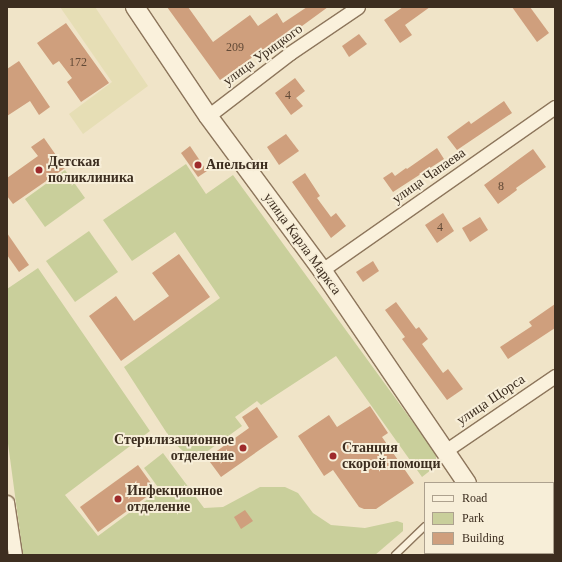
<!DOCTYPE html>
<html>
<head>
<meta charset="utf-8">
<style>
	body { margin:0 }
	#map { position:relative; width:562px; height:562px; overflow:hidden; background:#f0e4c8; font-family:Georgia,serif }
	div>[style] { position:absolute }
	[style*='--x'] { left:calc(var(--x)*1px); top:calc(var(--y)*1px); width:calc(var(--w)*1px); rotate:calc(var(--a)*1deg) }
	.farmland>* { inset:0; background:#e6deb5 }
	.green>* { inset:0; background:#c9cf9b }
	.building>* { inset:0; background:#cf9f7d }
	.roads { filter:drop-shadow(1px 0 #8d765c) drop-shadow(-1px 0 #8d765c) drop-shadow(0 1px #8d765c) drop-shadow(0 -1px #8d765c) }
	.service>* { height:6px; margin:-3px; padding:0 3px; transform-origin:3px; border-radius:3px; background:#faf1dc }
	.minor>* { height:13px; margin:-6.5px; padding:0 6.5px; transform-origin:6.5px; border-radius:6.5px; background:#faf1dc }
	.secondary>* { height:18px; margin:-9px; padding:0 9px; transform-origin:9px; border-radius:9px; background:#faf1dc }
	.dots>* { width:11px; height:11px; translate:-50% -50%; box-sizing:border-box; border:2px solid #f7eed8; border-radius:50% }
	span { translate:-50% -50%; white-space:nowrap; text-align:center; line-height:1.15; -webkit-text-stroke:4px #f7eed8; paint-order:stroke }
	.number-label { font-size:12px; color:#624a37 }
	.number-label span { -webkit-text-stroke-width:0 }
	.street-label { font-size:14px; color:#3d2e20 }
	.poi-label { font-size:14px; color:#3d2e20; font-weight:700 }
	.left { translate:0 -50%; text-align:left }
	.right { translate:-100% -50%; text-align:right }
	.frame { position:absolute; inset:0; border:8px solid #3d2e20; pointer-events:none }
	.legend { position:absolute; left:424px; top:482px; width:130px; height:72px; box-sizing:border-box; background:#f7eed8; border:1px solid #ada18e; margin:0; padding:5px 7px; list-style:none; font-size:12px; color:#3d2e20 }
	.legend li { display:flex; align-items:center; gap:8px; height:20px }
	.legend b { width:20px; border:1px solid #ada18e }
</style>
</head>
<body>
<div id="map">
	<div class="farmland">
		<i style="clip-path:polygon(60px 7px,95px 7px,148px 86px,83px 134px,69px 114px,112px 82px)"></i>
	</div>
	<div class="green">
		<i style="clip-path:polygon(186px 164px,206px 194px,233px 175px,436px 454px,436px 466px,422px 477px,336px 356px,261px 405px,257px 401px,235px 417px,242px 426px,194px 461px,172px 441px,124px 367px,220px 298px,175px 232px,132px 261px,103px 220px)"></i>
		<i style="clip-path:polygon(65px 170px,85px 198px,45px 227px,25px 199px)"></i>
		<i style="clip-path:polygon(89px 231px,118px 272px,75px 302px,46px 261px)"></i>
		<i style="clip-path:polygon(38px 268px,150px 431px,65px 495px,98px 536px,160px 490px,144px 468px,163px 453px,204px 508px,223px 507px,260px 487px,285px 487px,298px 493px,313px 513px,331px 525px,365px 528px,397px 521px,403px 523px,403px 531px,375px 555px,23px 555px,7px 436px,7px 289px)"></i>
	</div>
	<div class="building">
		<i style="clip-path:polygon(167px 7px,188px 7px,213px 42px,250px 15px,258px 26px,277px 13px,283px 23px,307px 7px,328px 7px,302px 26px,281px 40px,280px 38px,220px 80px)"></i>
		<i style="clip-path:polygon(403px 7px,430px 7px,405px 25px,412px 35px,400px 43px,384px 20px)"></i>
		<i style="clip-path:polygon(512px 7px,530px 7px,549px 33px,537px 42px)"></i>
		<i style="clip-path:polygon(66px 23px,109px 83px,81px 102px,67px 82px,72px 78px,59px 61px,53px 65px,37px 43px)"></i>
		<i style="clip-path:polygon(359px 34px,367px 44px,349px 57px,342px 46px)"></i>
		<i style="clip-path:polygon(19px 61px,50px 107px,39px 115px,30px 101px,7px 116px,7px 69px)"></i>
		<i style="clip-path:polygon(295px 78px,305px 91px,296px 98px,303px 106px,291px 115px,275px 93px)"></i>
		<i style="clip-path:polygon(504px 101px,512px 113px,457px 150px,447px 137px,469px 121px,471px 124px)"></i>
		<i style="clip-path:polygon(286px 134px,299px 151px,279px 165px,267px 147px)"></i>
		<i style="clip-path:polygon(44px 138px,65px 168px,13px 204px,7px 196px,7px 178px,38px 156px,31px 147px)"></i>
		<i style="clip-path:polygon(190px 146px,207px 171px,198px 177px,181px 153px)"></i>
		<i style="clip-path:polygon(437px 148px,444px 159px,393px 192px,383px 178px,392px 172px,395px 176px,406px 168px,407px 169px)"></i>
		<i style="clip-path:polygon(533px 149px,546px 167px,516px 188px,517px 190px,498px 204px,484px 185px)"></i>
		<i style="clip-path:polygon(305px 173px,320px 196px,317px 198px,331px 217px,336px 213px,346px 226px,331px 238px,292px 182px)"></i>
		<i style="clip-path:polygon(443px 213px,454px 231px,437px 243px,425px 225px)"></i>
		<i style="clip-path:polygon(480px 217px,488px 230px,470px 242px,462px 228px)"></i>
		<i style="clip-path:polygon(7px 233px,29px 265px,19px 272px,7px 255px)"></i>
		<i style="clip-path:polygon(179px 254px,210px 297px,121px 361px,89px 316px,116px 296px,134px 321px,169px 296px,152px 273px)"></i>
		<i style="clip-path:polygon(373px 261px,379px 271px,363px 282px,356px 272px)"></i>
		<i style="clip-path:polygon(396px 302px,416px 329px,419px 327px,428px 339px,422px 344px,443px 373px,448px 369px,463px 389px,447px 400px,402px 339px,405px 337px,385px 310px)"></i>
		<i style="clip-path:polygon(555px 304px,555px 328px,508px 359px,500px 347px,532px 326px,529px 322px)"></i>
		<i style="clip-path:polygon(370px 406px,388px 433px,382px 437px,414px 483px,376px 509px,364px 509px,359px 507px,333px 470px,324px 476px,298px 436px,329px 415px,337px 427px)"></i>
		<i style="clip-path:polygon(257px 407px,278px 437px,221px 477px,207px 458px,249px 428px,242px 417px)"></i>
		<i style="clip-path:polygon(138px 465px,156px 490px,98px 532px,80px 507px)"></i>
		<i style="clip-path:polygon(245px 510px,253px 521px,241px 529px,234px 517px)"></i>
	</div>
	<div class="roads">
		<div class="service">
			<i style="--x:395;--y:555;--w:42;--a:-44"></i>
		</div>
		<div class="minor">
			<i style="--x:208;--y:116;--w:103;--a:-37.5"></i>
			<i style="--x:290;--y:53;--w:82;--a:-34.1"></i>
			<i style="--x:322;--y:270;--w:284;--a:-35"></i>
			<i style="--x:445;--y:451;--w:133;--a:-34.3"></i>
			<i style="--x:7;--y:502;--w:54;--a:81.4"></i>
		</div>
		<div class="secondary">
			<i style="--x:135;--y:7;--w:131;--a:56.2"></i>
			<i style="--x:208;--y:116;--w:192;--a:53.5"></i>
			<i style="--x:322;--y:270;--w:258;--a:55.8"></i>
			<i style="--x:514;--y:553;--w:3;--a:45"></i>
		</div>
	</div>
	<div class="dots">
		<i style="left:198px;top:165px;background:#9e2a2b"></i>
		<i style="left:39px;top:170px;background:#9e2a2b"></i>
		<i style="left:243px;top:448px;background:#9e2a2b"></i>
		<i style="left:333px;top:456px;background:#9e2a2b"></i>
		<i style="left:118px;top:499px;background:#9e2a2b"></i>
	</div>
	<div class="number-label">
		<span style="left:235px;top:48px">209</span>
		<span style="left:78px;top:63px">172</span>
		<span style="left:288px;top:96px">4</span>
		<span style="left:501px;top:187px">8</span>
		<span style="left:440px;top:228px">4</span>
	</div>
	<div class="street-label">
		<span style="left:263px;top:55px;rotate:-36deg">улица Урицкого</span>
		<span style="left:429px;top:176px;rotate:-35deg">улица Чапаева</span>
		<span style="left:302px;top:244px;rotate:54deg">улица Карла Маркса</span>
		<span style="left:491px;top:400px;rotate:-34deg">улица Щорса</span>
	</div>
	<div class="poi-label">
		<span class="left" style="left:48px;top:170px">Детская<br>поликлиника</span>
		<span class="left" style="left:206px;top:165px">Апельсин</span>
		<span class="right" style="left:234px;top:448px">Стерилизационное<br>отделение</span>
		<span class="left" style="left:342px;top:456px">Станция<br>скорой помощи</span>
		<span class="left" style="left:127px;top:499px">Инфекционное<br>отделение</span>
	</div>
	<div class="frame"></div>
	<ul class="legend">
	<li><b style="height:5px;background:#faf1dc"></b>Road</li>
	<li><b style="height:11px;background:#c9cf9b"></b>Park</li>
	<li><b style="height:11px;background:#cf9f7d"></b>Building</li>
	</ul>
</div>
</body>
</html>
